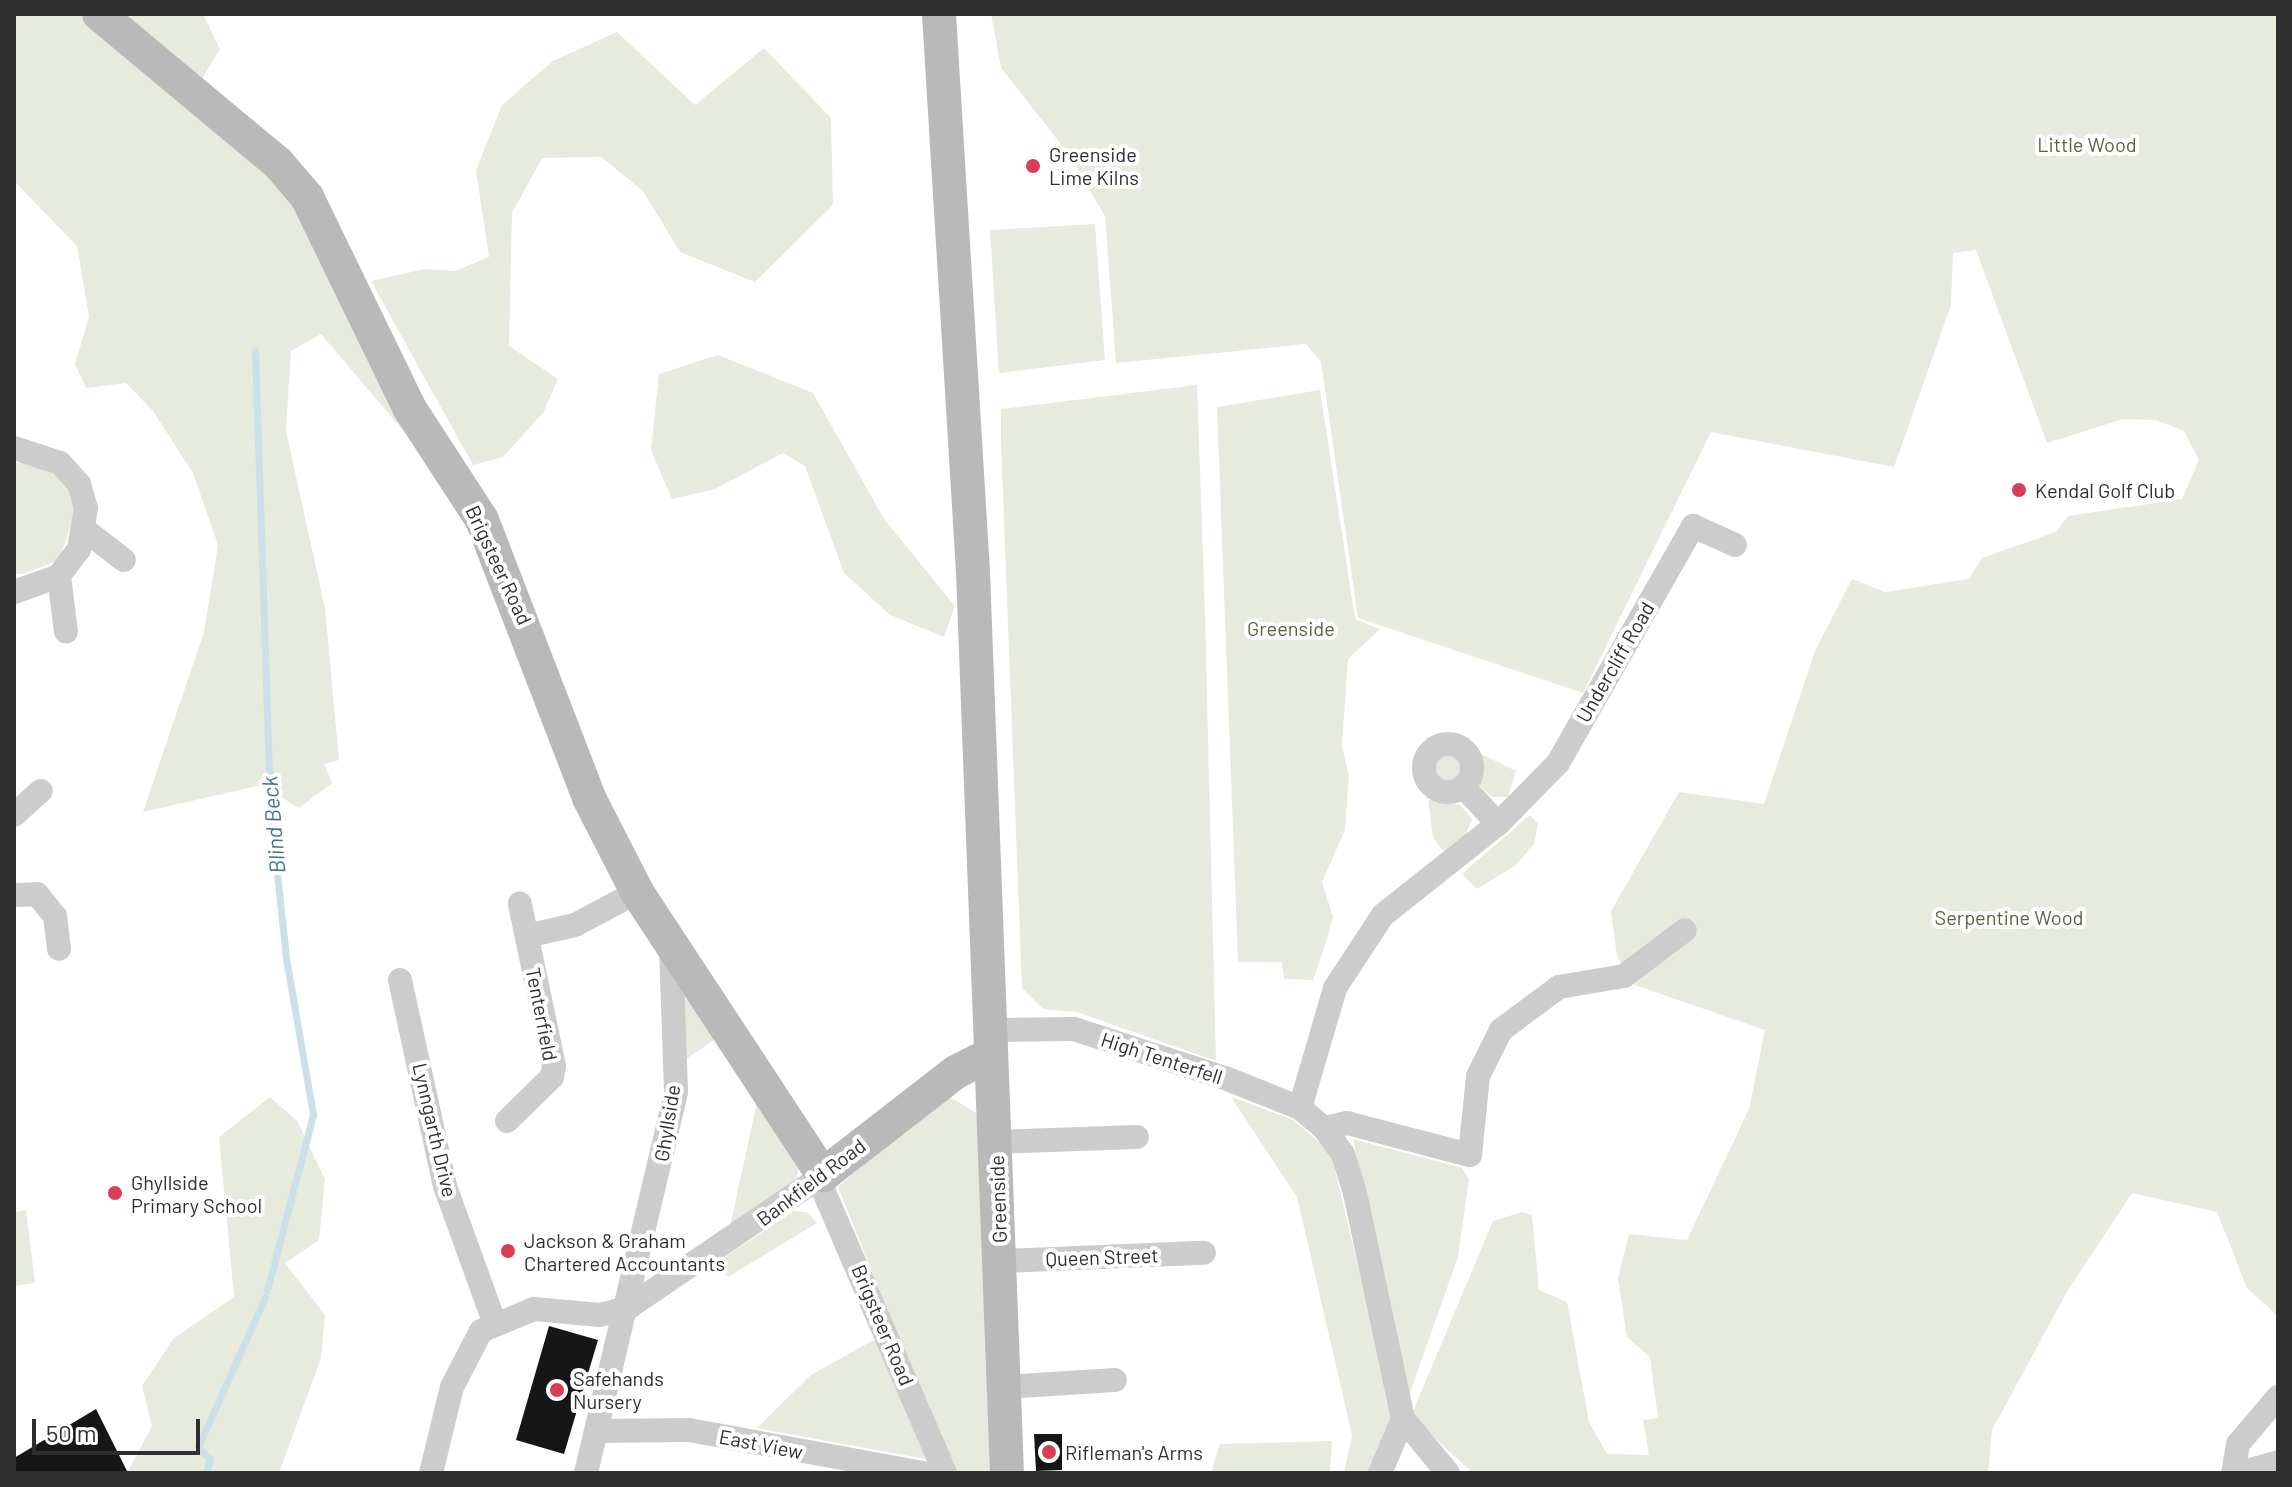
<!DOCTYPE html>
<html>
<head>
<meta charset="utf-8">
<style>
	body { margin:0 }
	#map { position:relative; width:2292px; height:1487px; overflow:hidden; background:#fff; font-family:Barlow,sans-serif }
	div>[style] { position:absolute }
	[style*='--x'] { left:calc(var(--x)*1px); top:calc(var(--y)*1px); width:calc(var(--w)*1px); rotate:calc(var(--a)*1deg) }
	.green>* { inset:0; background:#e6ebdd }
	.round { border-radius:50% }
	.stream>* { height:7px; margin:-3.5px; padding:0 3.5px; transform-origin:3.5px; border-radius:3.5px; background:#cbe0e9 }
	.building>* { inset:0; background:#161616 }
	.street>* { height:24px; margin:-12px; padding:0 12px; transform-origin:12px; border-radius:12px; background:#ccc }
	.street>.ring { margin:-12px; padding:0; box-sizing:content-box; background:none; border:24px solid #ccc; border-radius:50% }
	.secondary>* { height:34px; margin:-17px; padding:0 17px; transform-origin:17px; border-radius:17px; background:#b9b9b9 }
	.dots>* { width:22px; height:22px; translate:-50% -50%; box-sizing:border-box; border:4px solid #fff; border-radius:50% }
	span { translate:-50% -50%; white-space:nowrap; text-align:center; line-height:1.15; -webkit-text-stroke:8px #fff; paint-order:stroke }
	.park-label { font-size:20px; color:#55673f }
	.poi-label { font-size:20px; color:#2f2f2f }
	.left { translate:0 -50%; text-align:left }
	.street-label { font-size:20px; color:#2f2f2f }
	.water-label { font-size:22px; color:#42748b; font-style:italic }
	.frame { position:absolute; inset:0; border:16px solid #2f2f2f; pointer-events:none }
	.scale { position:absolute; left:32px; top:1419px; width:168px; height:36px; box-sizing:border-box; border:4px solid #2f2f2f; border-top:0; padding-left:10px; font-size:24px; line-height:28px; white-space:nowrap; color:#2f2f2f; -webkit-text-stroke:6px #fff; paint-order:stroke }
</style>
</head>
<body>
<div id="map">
	<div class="green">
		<i style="clip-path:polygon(14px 14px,80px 14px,268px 173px,297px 207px,404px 426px,405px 433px,321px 334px,291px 351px,286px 431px,325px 608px,339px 760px,324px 764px,332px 783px,299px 808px,261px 785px,143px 812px,204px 632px,218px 545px,193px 473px,153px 411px,126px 383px,86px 388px,75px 364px,89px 317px,77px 246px,14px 181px)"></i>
		<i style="clip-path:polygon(115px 14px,203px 14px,220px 49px,199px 84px)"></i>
		<i style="clip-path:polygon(991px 14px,2278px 14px,2278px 1316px,2247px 1288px,2217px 1212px,2132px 1193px,2068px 1290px,1992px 1430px,1988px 1473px,1473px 1473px,1411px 1416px,1493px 1221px,1522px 1212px,1532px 1215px,1539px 1290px,1567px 1302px,1589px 1422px,1607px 1454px,1649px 1455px,1643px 1420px,1658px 1418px,1650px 1357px,1627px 1337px,1618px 1278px,1629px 1234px,1687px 1240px,1749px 1109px,1765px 1030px,1635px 985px,1617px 956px,1611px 911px,1679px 792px,1764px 804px,1815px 651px,1852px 579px,1885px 592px,1969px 579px,1982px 558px,2056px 532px,2068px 516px,2182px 499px,2199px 460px,2184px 431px,2156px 420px,2123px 419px,2047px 443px,1976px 250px,1953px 253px,1951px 305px,1894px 467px,1711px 432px,1583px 693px,1358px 618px,1321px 362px,1306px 344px,1116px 363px,1105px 216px,1068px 153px,1001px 68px)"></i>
		<i style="clip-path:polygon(617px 32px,695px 105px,764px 48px,831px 118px,833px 205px,755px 282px,680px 252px,643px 191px,601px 157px,542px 158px,512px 213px,509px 346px,558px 379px,543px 413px,503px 457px,473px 465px,371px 281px,425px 269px,455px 271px,489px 257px,476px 170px,502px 105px,553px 61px)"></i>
		<i style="clip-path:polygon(1095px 224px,1105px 360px,999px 373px,990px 230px)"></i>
		<i style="clip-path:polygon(718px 355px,813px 393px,884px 519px,955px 606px,944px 637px,890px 615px,844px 573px,805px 466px,783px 453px,715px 489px,672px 499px,651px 450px,659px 374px)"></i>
		<i style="clip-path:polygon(1197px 385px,1205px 613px,1216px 1061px,1077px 1012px,1043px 1009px,1022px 988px,1001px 442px,1001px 409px)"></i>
		<i style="clip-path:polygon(1320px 390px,1355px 619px,1380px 629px,1348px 659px,1342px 746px,1349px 776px,1345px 830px,1322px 882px,1333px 917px,1327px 939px,1313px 980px,1284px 979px,1282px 962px,1238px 962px,1217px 407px)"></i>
		<i style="clip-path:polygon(14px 462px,48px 469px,69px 490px,75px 513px,59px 560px,22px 574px,14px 574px)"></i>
		<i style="clip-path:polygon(1475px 751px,1516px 771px,1508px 797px,1492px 797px,1480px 786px)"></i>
		<i class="round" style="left:1433px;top:753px;width:30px;height:30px"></i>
		<i style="clip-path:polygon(1428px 800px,1460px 805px,1472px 819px,1465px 837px,1443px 851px,1433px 837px)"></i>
		<i style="clip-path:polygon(1530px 815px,1538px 824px,1534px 844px,1516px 865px,1477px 889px,1462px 874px)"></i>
		<i style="clip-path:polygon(678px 963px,717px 1038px,686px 1059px)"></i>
		<i style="clip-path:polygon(759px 1093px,799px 1163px,797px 1178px,729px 1231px)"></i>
		<i style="clip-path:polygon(270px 1097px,297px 1121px,325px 1179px,319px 1240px,285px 1263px,325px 1315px,321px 1358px,279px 1473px,127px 1473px,152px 1426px,142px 1386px,173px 1339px,234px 1297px,219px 1137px)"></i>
		<i style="clip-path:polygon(1231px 1097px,1294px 1120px,1331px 1153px,1393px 1413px,1370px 1473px,1344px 1473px,1352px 1435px,1297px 1197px)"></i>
		<i style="clip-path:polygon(952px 1098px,976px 1113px,980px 1128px,991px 1473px,952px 1473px,838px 1187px,938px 1100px)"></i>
		<i style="clip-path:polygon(1353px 1139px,1462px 1168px,1469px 1179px,1458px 1257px,1406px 1404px)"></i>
		<i style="clip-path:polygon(26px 1210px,35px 1283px,14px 1286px,14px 1212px)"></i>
		<i style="clip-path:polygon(794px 1211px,807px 1212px,817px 1223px,728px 1277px,716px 1263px)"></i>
		<i style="clip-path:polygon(879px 1337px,931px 1460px,757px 1428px,811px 1375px)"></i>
		<i style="clip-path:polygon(1332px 1441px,1330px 1473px,1211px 1473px,1220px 1444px)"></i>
	</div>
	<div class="stream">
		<i style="--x:255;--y:351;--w:459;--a:88.1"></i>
		<i style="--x:270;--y:810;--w:149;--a:83.8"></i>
		<i style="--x:286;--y:958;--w:159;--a:80.2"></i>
		<i style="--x:313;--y:1115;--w:181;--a:104.7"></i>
		<i style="--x:206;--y:1473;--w:15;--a:-74"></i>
		<i style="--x:210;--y:1459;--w:17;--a:-135"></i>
		<i style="--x:198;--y:1447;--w:164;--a:-65.9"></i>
	</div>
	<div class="building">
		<i style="clip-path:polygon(549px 1326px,598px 1340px,564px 1454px,516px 1440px)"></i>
		<i style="clip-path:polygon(96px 1409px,128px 1473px,14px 1473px,14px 1458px)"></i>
		<i style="clip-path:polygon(1034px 1434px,1062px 1434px,1062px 1470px,1036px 1471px)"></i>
	</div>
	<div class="street">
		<i style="--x:14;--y:448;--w:48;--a:18.1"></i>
		<i style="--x:60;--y:463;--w:28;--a:48"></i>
		<i style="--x:79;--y:484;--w:25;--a:74"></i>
		<i style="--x:86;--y:508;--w:42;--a:99.7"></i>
		<i style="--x:79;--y:549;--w:34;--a:127"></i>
		<i style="--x:59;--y:576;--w:48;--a:160.4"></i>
		<i style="--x:85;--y:530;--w:49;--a:37.6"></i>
		<i style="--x:59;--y:576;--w:56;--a:82.9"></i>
		<i class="ring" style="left:1424px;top:744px;width:24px;height:24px"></i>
		<i style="--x:1463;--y:786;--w:52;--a:47.4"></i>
		<i style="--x:14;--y:815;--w:36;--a:-42"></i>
		<i style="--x:14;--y:895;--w:23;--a:-2"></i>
		<i style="--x:37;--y:894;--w:28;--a:51"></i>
		<i style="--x:55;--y:916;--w:33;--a:83"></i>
		<i style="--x:527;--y:936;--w:49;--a:-12.9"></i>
		<i style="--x:575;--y:925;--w:70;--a:-28"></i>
		<i style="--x:400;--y:980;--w:211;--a:77.7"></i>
		<i style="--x:445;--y:1186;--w:144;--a:70.1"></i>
		<i style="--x:989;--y:1030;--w:85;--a:-0.7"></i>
		<i style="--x:1074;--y:1029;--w:159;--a:18"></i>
		<i style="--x:1225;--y:1078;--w:81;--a:21.8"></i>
		<i style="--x:1300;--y:1108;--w:31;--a:40"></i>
		<i style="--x:1324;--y:1128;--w:32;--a:54"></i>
		<i style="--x:1343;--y:1154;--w:41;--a:72.9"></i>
		<i style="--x:1355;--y:1193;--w:231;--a:78"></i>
		<i style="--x:1403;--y:1419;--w:70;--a:50.2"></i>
		<i style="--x:1300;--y:1108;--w:125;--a:-73.7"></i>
		<i style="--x:1335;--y:988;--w:87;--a:-56.7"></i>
		<i style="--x:1383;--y:915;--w:147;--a:-38.4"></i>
		<i style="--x:1498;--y:824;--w:86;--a:-45.5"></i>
		<i style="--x:1558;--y:763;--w:273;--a:-60.3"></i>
		<i style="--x:1693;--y:526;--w:46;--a:24.3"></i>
		<i style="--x:507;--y:1121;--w:63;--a:-44.4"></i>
		<i style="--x:552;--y:1077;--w:11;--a:-80"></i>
		<i style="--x:554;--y:1066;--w:166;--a:-101.9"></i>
		<i style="--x:1324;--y:1128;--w:24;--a:-12"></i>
		<i style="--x:1347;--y:1123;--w:127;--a:14.6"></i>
		<i style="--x:1470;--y:1155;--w:79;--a:-84.2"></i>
		<i style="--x:1478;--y:1076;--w:51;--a:-63.4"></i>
		<i style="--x:1501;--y:1030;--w:72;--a:-36.6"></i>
		<i style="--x:1559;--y:987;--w:66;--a:-9.6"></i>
		<i style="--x:1624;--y:976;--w:76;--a:-37"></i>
		<i style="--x:996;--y:1142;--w:141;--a:-2"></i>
		<i style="--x:818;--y:1178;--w:321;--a:66.7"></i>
		<i style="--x:1001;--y:1261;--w:203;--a:-2.3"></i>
		<i style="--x:1004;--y:1387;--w:111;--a:-3.6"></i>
		<i style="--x:599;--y:1431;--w:90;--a:-0.6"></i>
		<i style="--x:689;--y:1430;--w:238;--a:10.4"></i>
		<i style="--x:431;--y:1473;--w:89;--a:-76.3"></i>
		<i style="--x:452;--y:1387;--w:63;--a:-62.6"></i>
		<i style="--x:481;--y:1331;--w:57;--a:-22.5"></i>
		<i style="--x:534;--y:1309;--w:66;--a:5.2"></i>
		<i style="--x:600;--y:1315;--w:30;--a:-15"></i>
		<i style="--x:629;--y:1307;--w:235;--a:-34.2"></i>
		<i style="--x:586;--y:1473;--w:392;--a:-76.7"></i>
		<i style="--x:676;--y:1091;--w:146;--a:-92"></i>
		<i style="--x:1380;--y:1473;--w:59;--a:-66.9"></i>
		<i style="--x:2233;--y:1473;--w:29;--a:-80"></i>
		<i style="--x:2238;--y:1444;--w:62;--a:-49.6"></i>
		<i style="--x:2240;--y:1473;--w:40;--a:-16"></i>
	</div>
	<div class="secondary">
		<i style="--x:99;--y:14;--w:233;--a:39.8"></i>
		<i style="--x:278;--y:163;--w:45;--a:49.5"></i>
		<i style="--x:307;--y:197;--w:236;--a:64.1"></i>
		<i style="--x:410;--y:409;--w:132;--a:57"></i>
		<i style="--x:482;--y:520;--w:298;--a:68.9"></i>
		<i style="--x:589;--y:798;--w:106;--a:62.9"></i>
		<i style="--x:637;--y:892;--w:339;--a:56.7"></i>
		<i style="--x:823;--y:1175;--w:168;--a:-37.8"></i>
		<i style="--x:956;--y:1072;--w:38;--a:-27"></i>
		<i style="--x:939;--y:14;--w:559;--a:86.51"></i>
		<i style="--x:973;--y:572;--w:902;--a:87.84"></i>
	</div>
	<div class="dots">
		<i style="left:1033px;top:166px;background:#d83e55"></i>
		<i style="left:2019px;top:490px;background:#d83e55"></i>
		<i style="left:115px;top:1193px;background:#d83e55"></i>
		<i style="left:508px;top:1251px;background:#d83e55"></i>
		<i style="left:557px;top:1390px;background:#d83e55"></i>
		<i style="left:1049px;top:1452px;background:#d83e55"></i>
	</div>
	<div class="park-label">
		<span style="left:2087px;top:144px">Little Wood</span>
		<span style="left:1291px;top:628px">Greenside</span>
		<span style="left:2009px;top:917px">Serpentine Wood</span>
	</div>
	<div class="poi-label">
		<span class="left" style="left:1049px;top:166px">Greenside<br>Lime Kilns</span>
		<span class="left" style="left:2035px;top:490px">Kendal Golf Club</span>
		<span class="left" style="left:131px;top:1194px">Ghyllside<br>Primary School</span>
		<span class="left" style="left:524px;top:1252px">Jackson &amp; Graham<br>Chartered Accountants</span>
		<span class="left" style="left:573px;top:1390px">Safehands<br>Nursery</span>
		<span class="left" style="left:1065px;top:1452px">Rifleman's Arms</span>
	</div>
	<div class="street-label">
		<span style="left:499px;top:565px;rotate:65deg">Brigsteer Road</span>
		<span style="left:1615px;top:662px;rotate:-60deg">Undercliff Road</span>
		<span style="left:542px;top:1014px;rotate:79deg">Tenterfield</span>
		<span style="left:1162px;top:1058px;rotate:18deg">High Tenterfell</span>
		<span style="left:667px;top:1123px;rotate:-81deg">Ghyllside</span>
		<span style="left:435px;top:1130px;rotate:77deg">Lynngarth Drive</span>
		<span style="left:811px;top:1182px;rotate:-37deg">Bankfield Road</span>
		<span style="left:998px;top:1199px;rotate:-92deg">Greenside</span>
		<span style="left:1102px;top:1257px;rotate:-2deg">Queen Street</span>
		<span style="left:883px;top:1325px;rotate:67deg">Brigsteer Road</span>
		<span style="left:761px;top:1444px;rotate:11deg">East View</span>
	</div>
	<div class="water-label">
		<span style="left:273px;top:825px;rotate:-95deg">Blind Beck</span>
	</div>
	<div class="frame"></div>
	<div class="scale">50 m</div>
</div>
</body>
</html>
